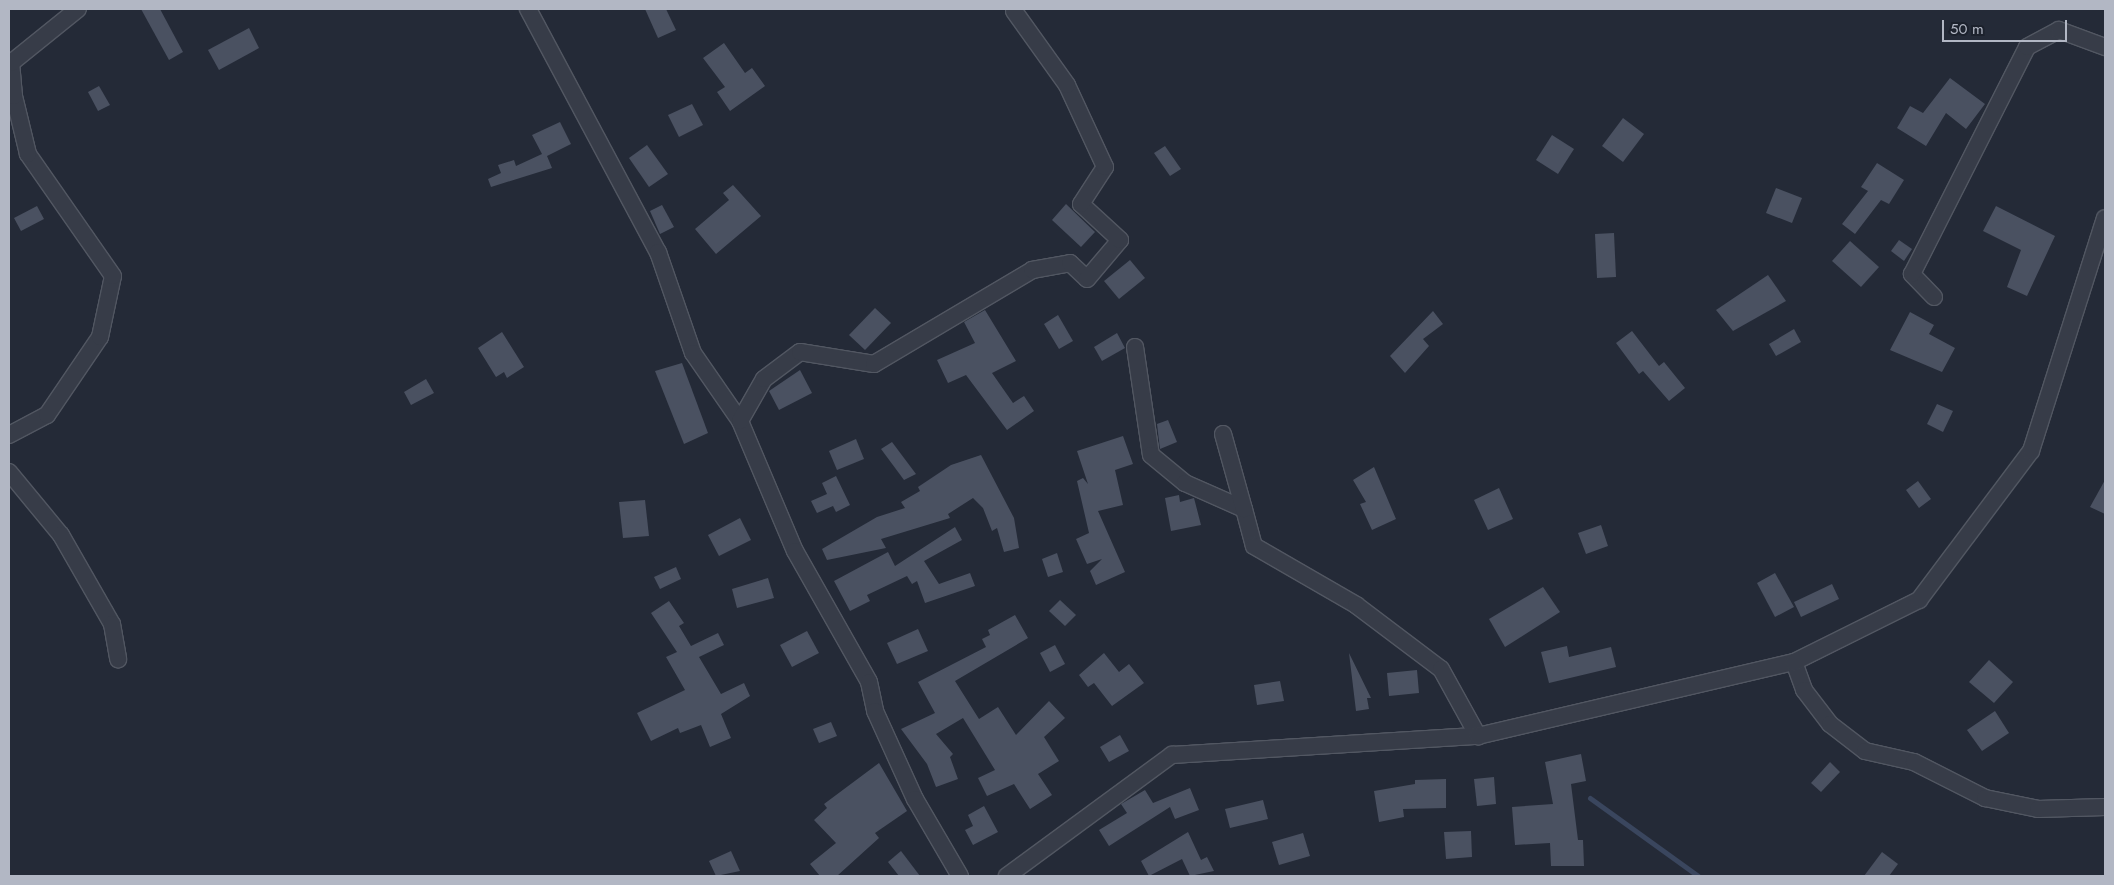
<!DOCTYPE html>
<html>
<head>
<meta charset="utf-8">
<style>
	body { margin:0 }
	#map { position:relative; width:2114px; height:885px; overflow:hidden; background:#242a37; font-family:Jost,sans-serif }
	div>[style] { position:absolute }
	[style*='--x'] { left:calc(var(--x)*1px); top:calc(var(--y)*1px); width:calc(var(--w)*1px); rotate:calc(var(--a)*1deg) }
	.stream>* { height:5px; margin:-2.5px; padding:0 2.5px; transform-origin:2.5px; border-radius:2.5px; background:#3a465e }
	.building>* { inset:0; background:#4a5161 }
	.roads { filter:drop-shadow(1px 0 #525762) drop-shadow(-1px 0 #525762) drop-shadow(0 1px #525762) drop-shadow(0 -1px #525762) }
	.minor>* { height:16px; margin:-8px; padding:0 8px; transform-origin:8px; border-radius:8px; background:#373c48 }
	span { translate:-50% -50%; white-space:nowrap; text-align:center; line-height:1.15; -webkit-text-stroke:4.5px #1c212c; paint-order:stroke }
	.frame { position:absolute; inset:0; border:10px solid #b2b7c4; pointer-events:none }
	.scale { position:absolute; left:1942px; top:20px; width:125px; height:22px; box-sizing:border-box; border:2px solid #b2b7c4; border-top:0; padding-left:6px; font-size:15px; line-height:18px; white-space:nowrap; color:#b2b7c4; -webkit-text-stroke:4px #1c212c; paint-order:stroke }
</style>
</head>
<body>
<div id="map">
	<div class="stream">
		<i style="--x:1590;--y:798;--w:133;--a:35.8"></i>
	</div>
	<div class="building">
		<i style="clip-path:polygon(141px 9px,160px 9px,183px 52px,169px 60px)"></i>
		<i style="clip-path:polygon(645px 9px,666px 9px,676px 30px,658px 38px)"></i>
		<i style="clip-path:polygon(249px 28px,259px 48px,219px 70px,208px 50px)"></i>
		<i style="clip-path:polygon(724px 43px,745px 73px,752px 68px,765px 86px,730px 111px,717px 92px,725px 87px,703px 58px)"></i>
		<i style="clip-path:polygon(1950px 78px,1985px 104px,1966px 129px,1946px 113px,1926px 146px,1897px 128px,1910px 106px,1923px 113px)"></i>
		<i style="clip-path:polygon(99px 86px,110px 105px,98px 111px,88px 92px)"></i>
		<i style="clip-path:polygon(692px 104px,703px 125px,679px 137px,668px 115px)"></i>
		<i style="clip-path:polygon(1623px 118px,1644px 134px,1623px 162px,1602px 146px)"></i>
		<i style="clip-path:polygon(560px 122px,571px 144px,547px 156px,552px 168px,491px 187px,488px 179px,501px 173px,498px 165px,514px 160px,516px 166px,542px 154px,532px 135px)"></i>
		<i style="clip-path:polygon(1552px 135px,1574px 149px,1558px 174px,1536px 160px)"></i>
		<i style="clip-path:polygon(647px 145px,668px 174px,649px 187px,629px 158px)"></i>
		<i style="clip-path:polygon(1165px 146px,1181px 169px,1170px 176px,1154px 153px)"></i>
		<i style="clip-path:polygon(1877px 163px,1904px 180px,1889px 204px,1881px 200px,1855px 234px,1842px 224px,1868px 191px,1861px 187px)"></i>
		<i style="clip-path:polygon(733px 185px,761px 216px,716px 254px,695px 229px,729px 200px,723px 193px)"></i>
		<i style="clip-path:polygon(1776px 188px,1802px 198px,1792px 223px,1766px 213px)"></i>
		<i style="clip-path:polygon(1066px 204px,1095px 232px,1081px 247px,1052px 220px)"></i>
		<i style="clip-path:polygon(662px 205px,674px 227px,660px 234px,650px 211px)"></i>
		<i style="clip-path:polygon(37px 206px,44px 219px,21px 231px,14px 218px)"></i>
		<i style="clip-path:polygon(1996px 206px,2055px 236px,2027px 296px,2007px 287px,2021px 250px,1983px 231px)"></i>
		<i style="clip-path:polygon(1614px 233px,1616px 277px,1597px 278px,1595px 234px)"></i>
		<i style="clip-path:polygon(1899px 240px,1912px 249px,1904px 261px,1891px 251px)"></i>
		<i style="clip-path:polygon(1850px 241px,1879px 267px,1861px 287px,1832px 261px)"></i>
		<i style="clip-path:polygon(1130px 260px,1145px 278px,1119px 299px,1104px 281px)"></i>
		<i style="clip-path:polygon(1768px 275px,1786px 301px,1733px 331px,1716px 310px)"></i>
		<i style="clip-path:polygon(875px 308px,891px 323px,865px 350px,849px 335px)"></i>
		<i style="clip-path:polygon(985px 310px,1016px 361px,992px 373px,1013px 403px,1024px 396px,1034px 411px,1007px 430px,966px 375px,948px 383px,937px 360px,975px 343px,964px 322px)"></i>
		<i style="clip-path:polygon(1433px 311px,1443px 324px,1423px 339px,1429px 346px,1405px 373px,1390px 356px)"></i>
		<i style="clip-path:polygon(1910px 312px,1934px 325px,1929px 334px,1955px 348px,1942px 372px,1890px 350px)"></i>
		<i style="clip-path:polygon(1058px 315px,1073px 341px,1059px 349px,1044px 324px)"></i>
		<i style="clip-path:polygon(1794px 329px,1801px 342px,1776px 356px,1769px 344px)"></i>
		<i style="clip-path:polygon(1632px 331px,1659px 366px,1664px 362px,1685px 388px,1669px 401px,1643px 371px,1639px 374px,1616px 343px)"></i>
		<i style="clip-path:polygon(502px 332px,524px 367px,507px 378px,504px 372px,496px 377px,478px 348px)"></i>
		<i style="clip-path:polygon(1117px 333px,1125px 348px,1102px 361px,1094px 347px)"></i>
		<i style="clip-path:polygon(682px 363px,708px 433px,684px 444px,655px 371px)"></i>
		<i style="clip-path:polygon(800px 370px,812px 393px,779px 410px,769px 391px)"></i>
		<i style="clip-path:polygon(426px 379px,434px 393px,411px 405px,404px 392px)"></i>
		<i style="clip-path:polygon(1937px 404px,1953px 411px,1943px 432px,1927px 424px)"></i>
		<i style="clip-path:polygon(1168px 420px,1177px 442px,1160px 449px,1157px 424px)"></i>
		<i style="clip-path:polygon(1123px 436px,1133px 464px,1115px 470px,1123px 505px,1098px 511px,1125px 572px,1096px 585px,1090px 571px,1102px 559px,1087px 564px,1076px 539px,1089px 533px,1077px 481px,1083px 478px,1088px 484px,1077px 451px)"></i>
		<i style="clip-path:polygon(856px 439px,864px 459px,837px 470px,829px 451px)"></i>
		<i style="clip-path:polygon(892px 442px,916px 474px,904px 480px,881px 449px)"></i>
		<i style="clip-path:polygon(981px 455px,1014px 518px,1019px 548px,1004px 552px,997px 528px,992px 531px,983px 508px,973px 498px,948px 514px,950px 518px,881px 539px,886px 548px,827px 560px,822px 549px,877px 517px,905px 508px,901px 502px,920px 491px,918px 487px,951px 465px)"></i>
		<i style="clip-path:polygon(1374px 467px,1396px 519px,1372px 530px,1360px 504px,1366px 502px,1353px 480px)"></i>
		<i style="clip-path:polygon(836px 476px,850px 505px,836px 512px,833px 506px,817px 513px,811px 501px,827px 494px,822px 483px)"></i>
		<i style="clip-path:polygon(2105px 480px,2105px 514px,2090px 507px)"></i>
		<i style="clip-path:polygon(1918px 481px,1931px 499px,1919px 508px,1906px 490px)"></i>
		<i style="clip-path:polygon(1499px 488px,1513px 519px,1488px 530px,1474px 500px)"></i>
		<i style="clip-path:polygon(1179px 495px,1180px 502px,1194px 498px,1201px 525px,1171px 531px,1165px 498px)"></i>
		<i style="clip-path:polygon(645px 500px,649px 536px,623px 538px,619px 502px)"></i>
		<i style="clip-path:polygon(740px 518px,751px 540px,719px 556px,708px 535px)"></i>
		<i style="clip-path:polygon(1601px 525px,1608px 546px,1586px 554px,1578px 533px)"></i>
		<i style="clip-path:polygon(955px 527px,962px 540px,924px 561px,939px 584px,970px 573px,975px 586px,925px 603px,917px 581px,912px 584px,907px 576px,867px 595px,870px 601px,850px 611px,834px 581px,888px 552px,895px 566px)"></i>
		<i style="clip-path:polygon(1057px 553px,1063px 572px,1048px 577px,1042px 559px)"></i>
		<i style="clip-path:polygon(676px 567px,681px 579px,660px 589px,654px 577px)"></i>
		<i style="clip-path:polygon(1775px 573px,1794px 607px,1775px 617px,1757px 583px)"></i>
		<i style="clip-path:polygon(768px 578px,774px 598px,737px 608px,732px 589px)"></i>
		<i style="clip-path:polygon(1832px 584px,1839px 599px,1801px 617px,1794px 602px)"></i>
		<i style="clip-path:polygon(1543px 587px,1560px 612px,1505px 647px,1489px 619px)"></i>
		<i style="clip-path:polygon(1060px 600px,1076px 615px,1065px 626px,1049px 611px)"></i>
		<i style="clip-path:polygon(669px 601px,684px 623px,679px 626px,691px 646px,718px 633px,724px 645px,699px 657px,721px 694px,744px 683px,750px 696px,721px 714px,731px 738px,710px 747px,701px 725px,680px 733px,678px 728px,651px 741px,637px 713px,685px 690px,666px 657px,677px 652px,651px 613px)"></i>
		<i style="clip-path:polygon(1015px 615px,1028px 638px,955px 681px,979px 719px,998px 707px,1016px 735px,1049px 701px,1065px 718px,1044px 737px,1059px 761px,1038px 774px,1052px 795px,1030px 809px,1014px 784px,987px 796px,978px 778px,995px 770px,963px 718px,936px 734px,953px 754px,950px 757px,958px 779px,936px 787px,927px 764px,901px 729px,935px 713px,918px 682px,986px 647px,982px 639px,990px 635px,988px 630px)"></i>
		<i style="clip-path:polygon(918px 629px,928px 651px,897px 664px,887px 643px)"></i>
		<i style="clip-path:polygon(807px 631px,819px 653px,792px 667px,780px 645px)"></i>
		<i style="clip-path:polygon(1055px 645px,1065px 664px,1050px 672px,1040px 653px)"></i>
		<i style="clip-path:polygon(1567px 646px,1569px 657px,1611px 647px,1616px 667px,1549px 683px,1541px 652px)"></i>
		<i style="clip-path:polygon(1104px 653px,1119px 672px,1129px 664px,1144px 683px,1112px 706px,1094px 683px,1088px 687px,1079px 675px)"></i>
		<i style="clip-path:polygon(1349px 653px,1371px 698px,1367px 698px,1369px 709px,1356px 711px)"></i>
		<i style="clip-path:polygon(1989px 660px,2013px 682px,1994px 703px,1969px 682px)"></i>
		<i style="clip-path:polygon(1417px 670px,1419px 693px,1389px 696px,1387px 673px)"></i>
		<i style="clip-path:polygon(1280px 681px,1284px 701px,1257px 705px,1254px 685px)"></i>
		<i style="clip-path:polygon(1995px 711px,2009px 733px,1982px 751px,1967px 730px)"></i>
		<i style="clip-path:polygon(831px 722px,837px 736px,819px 743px,813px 729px)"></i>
		<i style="clip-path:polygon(1120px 735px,1129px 751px,1109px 762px,1100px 747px)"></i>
		<i style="clip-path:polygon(1581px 754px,1586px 781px,1571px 784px,1578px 840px,1583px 840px,1584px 866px,1551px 866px,1550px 843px,1515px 845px,1512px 807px,1553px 804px,1545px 762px)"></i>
		<i style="clip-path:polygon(1830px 762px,1840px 772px,1821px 792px,1811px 783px)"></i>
		<i style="clip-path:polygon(879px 763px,907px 811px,875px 833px,879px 838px,837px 876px,820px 876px,810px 864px,836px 843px,814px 820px,827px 808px,824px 804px)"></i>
		<i style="clip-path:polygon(1494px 777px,1496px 804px,1477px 806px,1474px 779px)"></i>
		<i style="clip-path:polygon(1446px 779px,1446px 808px,1403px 809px,1404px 817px,1379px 822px,1374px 791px,1415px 784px,1415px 780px)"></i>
		<i style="clip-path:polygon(1190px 788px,1199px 810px,1175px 819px,1170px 807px,1109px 846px,1099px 830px,1127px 813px,1121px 804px,1145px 790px,1153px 803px)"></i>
		<i style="clip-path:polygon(1263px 800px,1268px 819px,1230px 828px,1225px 809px)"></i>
		<i style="clip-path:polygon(984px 806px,998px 832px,973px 845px,965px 830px,973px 826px,968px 815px)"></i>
		<i style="clip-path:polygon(1471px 831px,1472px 857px,1446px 859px,1444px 832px)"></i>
		<i style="clip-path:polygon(1188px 832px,1201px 860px,1207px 857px,1214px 871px,1190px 876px,1182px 859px,1149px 876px,1141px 861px)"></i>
		<i style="clip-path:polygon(1303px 833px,1310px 856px,1279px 865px,1272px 842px)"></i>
		<i style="clip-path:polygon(731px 851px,740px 871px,716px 876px,709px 861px)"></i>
		<i style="clip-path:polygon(901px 851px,920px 876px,899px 876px,888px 862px)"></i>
		<i style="clip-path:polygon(1882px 852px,1898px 864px,1889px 876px,1864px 876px)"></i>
	</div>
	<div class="roads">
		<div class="minor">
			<i style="--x:528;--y:9;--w:276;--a:61.9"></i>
			<i style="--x:658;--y:252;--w:107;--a:70.9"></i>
			<i style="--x:693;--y:353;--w:83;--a:55.3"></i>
			<i style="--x:740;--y:421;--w:141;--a:67.1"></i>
			<i style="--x:795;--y:551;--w:150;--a:60.5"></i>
			<i style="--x:869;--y:682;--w:30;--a:78"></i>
			<i style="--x:875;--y:711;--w:97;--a:65.6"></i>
			<i style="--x:915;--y:799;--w:89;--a:59.7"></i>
			<i style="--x:1934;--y:297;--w:32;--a:-134"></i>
			<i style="--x:1912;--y:274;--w:254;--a:-63.1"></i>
			<i style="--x:2027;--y:47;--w:36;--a:-28"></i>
			<i style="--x:2059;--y:30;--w:49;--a:20.3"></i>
			<i style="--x:1135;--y:347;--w:109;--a:81.6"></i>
			<i style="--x:1151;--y:455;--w:44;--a:39.5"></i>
			<i style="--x:1185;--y:483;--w:64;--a:23.8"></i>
			<i style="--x:1244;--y:509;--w:38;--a:75"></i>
			<i style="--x:1254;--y:546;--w:118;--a:30"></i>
			<i style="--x:1356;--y:605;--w:106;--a:37"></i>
			<i style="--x:1441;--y:669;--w:77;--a:61.1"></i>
			<i style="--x:740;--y:421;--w:48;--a:-60.3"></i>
			<i style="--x:764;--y:379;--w:45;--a:-36.9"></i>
			<i style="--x:800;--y:352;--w:75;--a:9.2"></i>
			<i style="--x:874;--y:364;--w:184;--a:-30.7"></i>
			<i style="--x:1032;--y:270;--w:39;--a:-10"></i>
			<i style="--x:1070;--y:263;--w:23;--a:43"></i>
			<i style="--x:1087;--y:279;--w:51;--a:-49.8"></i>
			<i style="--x:1120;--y:240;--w:53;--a:-137.3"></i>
			<i style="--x:1081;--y:204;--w:44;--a:-57"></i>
			<i style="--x:1105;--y:167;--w:90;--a:-114.9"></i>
			<i style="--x:1067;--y:85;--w:91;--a:-125.6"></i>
			<i style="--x:1223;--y:434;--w:78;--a:74.4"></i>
			<i style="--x:9;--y:435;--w:43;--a:-27.8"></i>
			<i style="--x:47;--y:415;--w:94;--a:-55.8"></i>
			<i style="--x:100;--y:337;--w:62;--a:-78"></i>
			<i style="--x:113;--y:276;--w:149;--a:-124.9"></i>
			<i style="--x:28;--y:154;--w:60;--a:-103.6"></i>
			<i style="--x:14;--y:96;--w:33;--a:-95"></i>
			<i style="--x:11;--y:63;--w:86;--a:-38.9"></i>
			<i style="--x:9;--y:472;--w:82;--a:50.5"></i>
			<i style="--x:61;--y:535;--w:103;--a:60.2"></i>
			<i style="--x:112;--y:624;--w:36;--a:80"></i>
			<i style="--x:1794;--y:662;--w:30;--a:70"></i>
			<i style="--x:1804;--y:690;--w:43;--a:52.6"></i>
			<i style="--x:1830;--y:724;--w:44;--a:37.6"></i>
			<i style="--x:1865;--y:751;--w:50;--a:12.7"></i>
			<i style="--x:1914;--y:762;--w:80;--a:26.9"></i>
			<i style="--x:1985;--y:798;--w:54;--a:11.7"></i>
			<i style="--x:2038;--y:809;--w:67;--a:-1.7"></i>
			<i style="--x:1007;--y:876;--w:205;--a:-36.3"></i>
			<i style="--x:1172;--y:755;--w:307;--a:-3.6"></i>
			<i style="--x:1478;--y:736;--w:325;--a:-13.2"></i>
			<i style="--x:1794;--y:662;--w:140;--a:-26.4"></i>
			<i style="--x:1919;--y:600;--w:186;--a:-53.1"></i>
			<i style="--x:2031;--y:451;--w:244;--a:-72.4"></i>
		</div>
	</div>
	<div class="frame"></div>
	<div class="scale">50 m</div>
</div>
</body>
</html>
